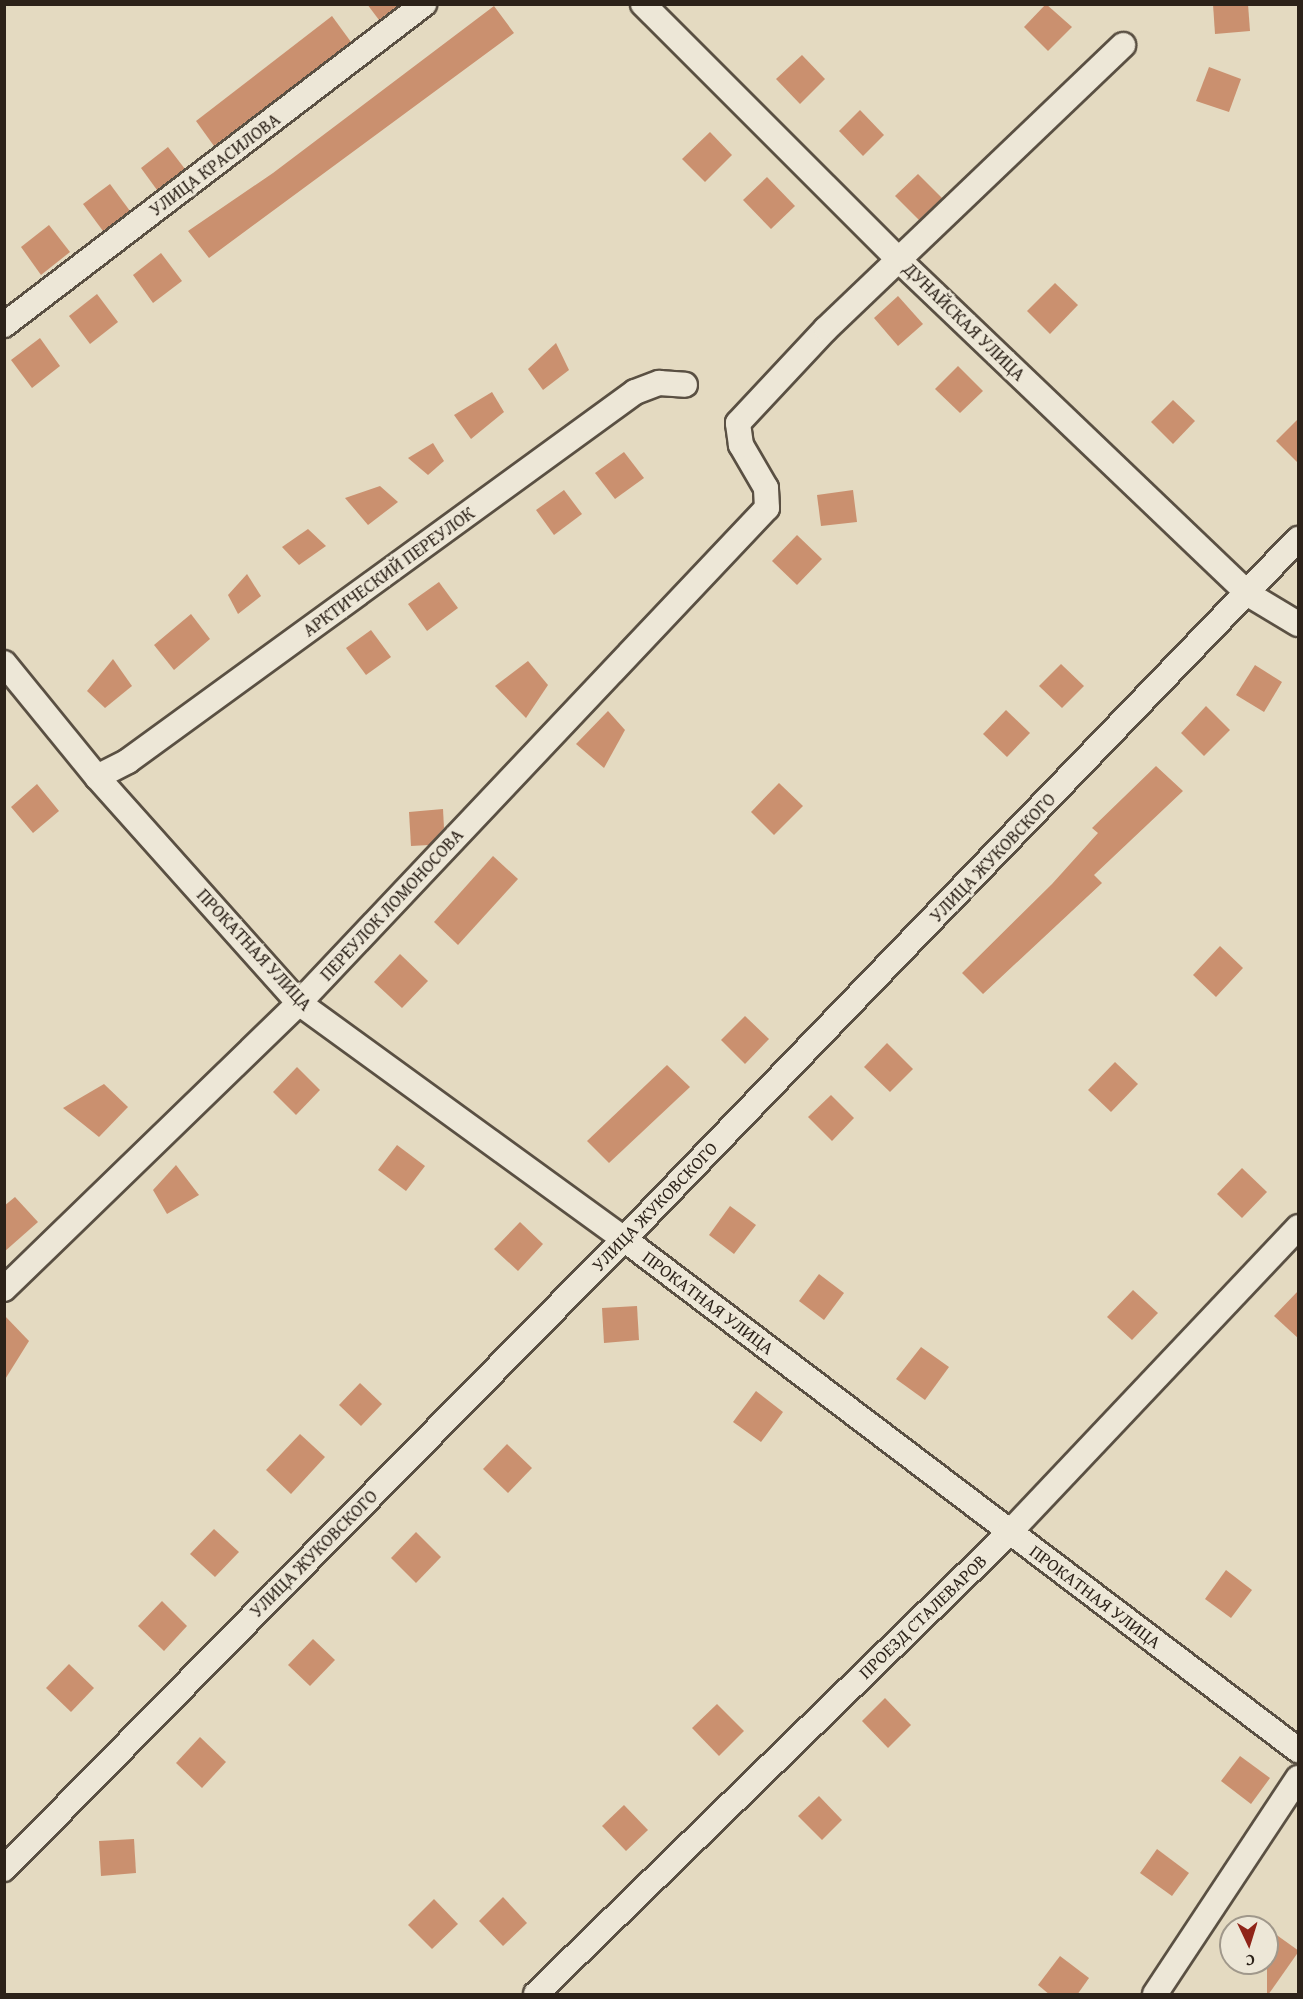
<!DOCTYPE html>
<html>
<head>
<meta charset="utf-8">
<style>
	body { margin:0 }
	#map { position:relative; width:1303px; height:1999px; overflow:hidden; background:#e4dac1; font-family:"Gentium Book Plus",serif }
	div>[style] { position:absolute }
	[style*='--x'] { left:calc(var(--x)*1px); top:calc(var(--y)*1px); width:calc(var(--w)*1px); rotate:calc(var(--a)*1deg) }
	.building>* { inset:0; background:#ca906f }
	.roads { filter:drop-shadow(2px 0 #5a5043) drop-shadow(-2px 0 #5a5043) drop-shadow(0 2px #5a5043) drop-shadow(0 -2px #5a5043) }
	.minor>* { height:24px; margin:-12px; padding:0 12px; transform-origin:12px; border-radius:12px; background:#ede7d7 }
	span { translate:-50% -50%; white-space:nowrap; text-align:center; line-height:1.15; -webkit-text-stroke:5px #ede7d7; paint-order:stroke }
	.street-label { font-size:18px; color:#2c2219 }
	.frame { position:absolute; inset:0; border:6px solid #2c2219; pointer-events:none }
	.north { position:absolute; left:1219px; top:1915px; width:60px; height:60px; box-sizing:border-box; background:#ede7d7; border:2px solid #a0988b; border-radius:50%; rotate:176deg; font-size:16px; font-weight:700; line-height:24px; text-align:center; color:#2c2219 }
	.north::after { content:''; display:block; margin:auto; width:21px; height:27px; background:#8f2418; clip-path:polygon(50% 0,100% 100%,50% 72%,0 100%) }
</style>
</head>
<body>
<div id="map">
	<div class="building">
		<i style="clip-path:polygon(367px 4px,400px 4px,379px 20px)"></i>
		<i style="clip-path:polygon(1046px 4px,1072px 27px,1048px 51px,1024px 27px)"></i>
		<i style="clip-path:polygon(1213px 4px,1248px 4px,1250px 31px,1215px 34px)"></i>
		<i style="clip-path:polygon(494px 6px,514px 33px,209px 258px,188px 231px,273px 173px)"></i>
		<i style="clip-path:polygon(332px 16px,351px 42px,214px 146px,196px 121px)"></i>
		<i style="clip-path:polygon(802px 55px,825px 79px,800px 104px,776px 79px)"></i>
		<i style="clip-path:polygon(1209px 67px,1241px 79px,1229px 112px,1196px 101px)"></i>
		<i style="clip-path:polygon(860px 110px,884px 135px,863px 156px,839px 131px)"></i>
		<i style="clip-path:polygon(710px 132px,732px 155px,705px 182px,682px 159px)"></i>
		<i style="clip-path:polygon(168px 147px,185px 169px,157px 190px,141px 168px)"></i>
		<i style="clip-path:polygon(918px 174px,942px 198px,919px 220px,895px 196px)"></i>
		<i style="clip-path:polygon(767px 177px,795px 206px,771px 229px,743px 200px)"></i>
		<i style="clip-path:polygon(110px 184px,130px 211px,103px 231px,83px 204px)"></i>
		<i style="clip-path:polygon(49px 225px,70px 252px,41px 275px,21px 247px)"></i>
		<i style="clip-path:polygon(161px 253px,182px 281px,153px 303px,133px 275px)"></i>
		<i style="clip-path:polygon(1055px 283px,1078px 305px,1050px 334px,1027px 311px)"></i>
		<i style="clip-path:polygon(97px 294px,118px 322px,90px 344px,69px 316px)"></i>
		<i style="clip-path:polygon(898px 296px,923px 324px,898px 346px,874px 318px)"></i>
		<i style="clip-path:polygon(40px 338px,60px 366px,32px 388px,11px 360px)"></i>
		<i style="clip-path:polygon(556px 343px,569px 370px,543px 390px,528px 369px)"></i>
		<i style="clip-path:polygon(958px 366px,983px 391px,960px 413px,935px 389px)"></i>
		<i style="clip-path:polygon(492px 392px,504px 412px,471px 439px,454px 415px)"></i>
		<i style="clip-path:polygon(1173px 400px,1195px 421px,1173px 444px,1151px 422px)"></i>
		<i style="clip-path:polygon(1299px 418px,1299px 464px,1276px 441px)"></i>
		<i style="clip-path:polygon(433px 443px,444px 461px,428px 475px,408px 458px)"></i>
		<i style="clip-path:polygon(624px 452px,644px 478px,615px 499px,595px 473px)"></i>
		<i style="clip-path:polygon(380px 486px,398px 502px,368px 525px,345px 498px)"></i>
		<i style="clip-path:polygon(564px 490px,582px 514px,554px 535px,536px 510px)"></i>
		<i style="clip-path:polygon(853px 490px,857px 522px,821px 526px,817px 495px)"></i>
		<i style="clip-path:polygon(308px 529px,326px 546px,299px 565px,282px 547px)"></i>
		<i style="clip-path:polygon(797px 535px,822px 559px,797px 585px,772px 561px)"></i>
		<i style="clip-path:polygon(247px 574px,261px 596px,238px 614px,228px 595px)"></i>
		<i style="clip-path:polygon(439px 582px,458px 608px,427px 631px,408px 604px)"></i>
		<i style="clip-path:polygon(191px 614px,210px 639px,174px 670px,154px 645px)"></i>
		<i style="clip-path:polygon(371px 630px,391px 657px,366px 675px,346px 648px)"></i>
		<i style="clip-path:polygon(113px 659px,132px 686px,105px 708px,87px 691px)"></i>
		<i style="clip-path:polygon(528px 661px,548px 685px,526px 718px,495px 686px)"></i>
		<i style="clip-path:polygon(1061px 664px,1084px 686px,1062px 708px,1039px 686px)"></i>
		<i style="clip-path:polygon(1255px 665px,1282px 682px,1264px 712px,1236px 695px)"></i>
		<i style="clip-path:polygon(1206px 706px,1230px 730px,1204px 756px,1181px 733px)"></i>
		<i style="clip-path:polygon(1006px 710px,1030px 733px,1007px 757px,983px 734px)"></i>
		<i style="clip-path:polygon(608px 711px,625px 730px,604px 768px,576px 744px)"></i>
		<i style="clip-path:polygon(1156px 766px,1183px 791px,1094px 875px,1102px 883px,983px 994px,962px 973px,1052px 884px,1098px 833px,1092px 828px)"></i>
		<i style="clip-path:polygon(779px 783px,803px 806px,774px 835px,751px 812px)"></i>
		<i style="clip-path:polygon(37px 784px,59px 811px,33px 833px,11px 807px)"></i>
		<i style="clip-path:polygon(443px 809px,444px 828px,429px 845px,411px 846px,409px 812px)"></i>
		<i style="clip-path:polygon(493px 856px,518px 879px,458px 945px,434px 922px)"></i>
		<i style="clip-path:polygon(1220px 946px,1243px 968px,1216px 997px,1193px 975px)"></i>
		<i style="clip-path:polygon(400px 954px,428px 981px,402px 1008px,374px 982px)"></i>
		<i style="clip-path:polygon(745px 1016px,769px 1039px,745px 1064px,721px 1040px)"></i>
		<i style="clip-path:polygon(887px 1043px,913px 1069px,890px 1092px,864px 1067px)"></i>
		<i style="clip-path:polygon(1115px 1062px,1138px 1084px,1111px 1112px,1088px 1090px)"></i>
		<i style="clip-path:polygon(667px 1065px,690px 1087px,609px 1163px,587px 1141px)"></i>
		<i style="clip-path:polygon(297px 1067px,320px 1090px,296px 1115px,273px 1092px)"></i>
		<i style="clip-path:polygon(104px 1084px,128px 1107px,99px 1137px,63px 1108px)"></i>
		<i style="clip-path:polygon(831px 1095px,854px 1118px,832px 1141px,808px 1117px)"></i>
		<i style="clip-path:polygon(397px 1145px,425px 1166px,406px 1191px,378px 1170px)"></i>
		<i style="clip-path:polygon(176px 1165px,199px 1195px,167px 1214px,153px 1190px)"></i>
		<i style="clip-path:polygon(1242px 1168px,1267px 1192px,1242px 1218px,1217px 1194px)"></i>
		<i style="clip-path:polygon(15px 1197px,38px 1222px,4px 1252px,4px 1206px)"></i>
		<i style="clip-path:polygon(730px 1206px,756px 1225px,734px 1254px,709px 1235px)"></i>
		<i style="clip-path:polygon(520px 1222px,543px 1244px,518px 1271px,494px 1249px)"></i>
		<i style="clip-path:polygon(819px 1274px,844px 1293px,824px 1320px,799px 1301px)"></i>
		<i style="clip-path:polygon(1133px 1290px,1158px 1313px,1132px 1340px,1107px 1317px)"></i>
		<i style="clip-path:polygon(1299px 1290px,1299px 1339px,1274px 1316px)"></i>
		<i style="clip-path:polygon(637px 1306px,639px 1340px,604px 1343px,602px 1308px)"></i>
		<i style="clip-path:polygon(4px 1315px,29px 1341px,4px 1381px)"></i>
		<i style="clip-path:polygon(921px 1347px,949px 1367px,925px 1400px,896px 1379px)"></i>
		<i style="clip-path:polygon(360px 1383px,382px 1404px,361px 1426px,339px 1405px)"></i>
		<i style="clip-path:polygon(756px 1391px,783px 1412px,761px 1442px,733px 1422px)"></i>
		<i style="clip-path:polygon(300px 1434px,325px 1457px,291px 1494px,266px 1470px)"></i>
		<i style="clip-path:polygon(507px 1444px,532px 1468px,508px 1493px,483px 1469px)"></i>
		<i style="clip-path:polygon(214px 1529px,239px 1552px,215px 1577px,190px 1554px)"></i>
		<i style="clip-path:polygon(416px 1532px,441px 1557px,416px 1583px,391px 1558px)"></i>
		<i style="clip-path:polygon(1226px 1570px,1252px 1590px,1231px 1618px,1205px 1599px)"></i>
		<i style="clip-path:polygon(162px 1601px,187px 1626px,164px 1651px,138px 1626px)"></i>
		<i style="clip-path:polygon(313px 1639px,335px 1660px,310px 1686px,288px 1665px)"></i>
		<i style="clip-path:polygon(69px 1664px,94px 1688px,71px 1712px,46px 1688px)"></i>
		<i style="clip-path:polygon(885px 1698px,911px 1725px,888px 1748px,862px 1721px)"></i>
		<i style="clip-path:polygon(717px 1704px,744px 1731px,719px 1756px,692px 1728px)"></i>
		<i style="clip-path:polygon(200px 1737px,226px 1762px,202px 1788px,176px 1763px)"></i>
		<i style="clip-path:polygon(1240px 1756px,1270px 1778px,1251px 1804px,1221px 1781px)"></i>
		<i style="clip-path:polygon(819px 1796px,842px 1820px,822px 1840px,798px 1816px)"></i>
		<i style="clip-path:polygon(624px 1805px,648px 1830px,626px 1851px,602px 1826px)"></i>
		<i style="clip-path:polygon(134px 1839px,136px 1873px,101px 1876px,99px 1841px)"></i>
		<i style="clip-path:polygon(1157px 1849px,1189px 1873px,1172px 1896px,1140px 1873px)"></i>
		<i style="clip-path:polygon(503px 1897px,527px 1923px,503px 1946px,479px 1921px)"></i>
		<i style="clip-path:polygon(434px 1899px,458px 1924px,432px 1949px,408px 1925px)"></i>
		<i style="clip-path:polygon(1267px 1928px,1299px 1951px,1268px 1995px,1267px 1995px)"></i>
		<i style="clip-path:polygon(1060px 1956px,1089px 1978px,1077px 1995px,1050px 1995px,1038px 1985px)"></i>
	</div>
	<div class="roads">
		<div class="minor">
			<i style="--x:643;--y:4;--w:365;--a:45"></i>
			<i style="--x:901;--y:262;--w:480;--a:43.7"></i>
			<i style="--x:1248;--y:594;--w:58;--a:31"></i>
			<i style="--x:4;--y:325;--w:529;--a:-37.39"></i>
			<i style="--x:4;--y:663;--w:147;--a:50.8"></i>
			<i style="--x:97;--y:777;--w:303;--a:48.2"></i>
			<i style="--x:299;--y:1003;--w:402;--a:36"></i>
			<i style="--x:624;--y:1239;--w:846;--a:37.17"></i>
			<i style="--x:97;--y:777;--w:35;--a:-27"></i>
			<i style="--x:128;--y:761;--w:627;--a:-36.05"></i>
			<i style="--x:635;--y:392;--w:26;--a:-21"></i>
			<i style="--x:659;--y:383;--w:26;--a:4"></i>
			<i style="--x:4;--y:1289;--w:411;--a:-44.1"></i>
			<i style="--x:299;--y:1003;--w:681;--a:-46.61"></i>
			<i style="--x:767;--y:508;--w:20;--a:-93"></i>
			<i style="--x:766;--y:488;--w:50;--a:-120.2"></i>
			<i style="--x:741;--y:445;--w:22;--a:-98"></i>
			<i style="--x:738;--y:423;--w:129;--a:-46.9"></i>
			<i style="--x:826;--y:329;--w:411;--a:-43.7"></i>
			<i style="--x:4;--y:1869;--w:884;--a:-45.46"></i>
			<i style="--x:624;--y:1239;--w:972;--a:-46.08"></i>
			<i style="--x:536;--y:1994;--w:660;--a:-44.26"></i>
			<i style="--x:1009;--y:1533;--w:421;--a:-46.6"></i>
			<i style="--x:1155;--y:1994;--w:259;--a:-56.5"></i>
		</div>
	</div>
	<div class="street-label">
		<span style="left:215px;top:165px;rotate:-37deg">УЛИЦА КРАСИЛОВА</span>
		<span style="left:964px;top:322px;rotate:44deg">ДУНАЙСКАЯ УЛИЦА</span>
		<span style="left:389px;top:572px;rotate:-36deg">АРКТИЧЕСКИЙ ПЕРЕУЛОК</span>
		<span style="left:993px;top:858px;rotate:-46deg">УЛИЦА ЖУКОВСКОГО</span>
		<span style="left:392px;top:905px;rotate:-47deg">ПЕРЕУЛОК ЛОМОНОСОВА</span>
		<span style="left:254px;top:950px;rotate:47deg">ПРОКАТНАЯ УЛИЦА</span>
		<span style="left:655px;top:1207px;rotate:-46deg">УЛИЦА ЖУКОВСКОГО</span>
		<span style="left:708px;top:1303px;rotate:37deg">ПРОКАТНАЯ УЛИЦА</span>
		<span style="left:314px;top:1554px;rotate:-45deg">УЛИЦА ЖУКОВСКОГО</span>
		<span style="left:1095px;top:1597px;rotate:37deg">ПРОКАТНАЯ УЛИЦА</span>
		<span style="left:923px;top:1617px;rotate:-44deg">ПРОЕЗД СТАЛЕВАРОВ</span>
	</div>
	<div class="frame"></div>
	<div class="north">С</div>
</div>
</body>
</html>
